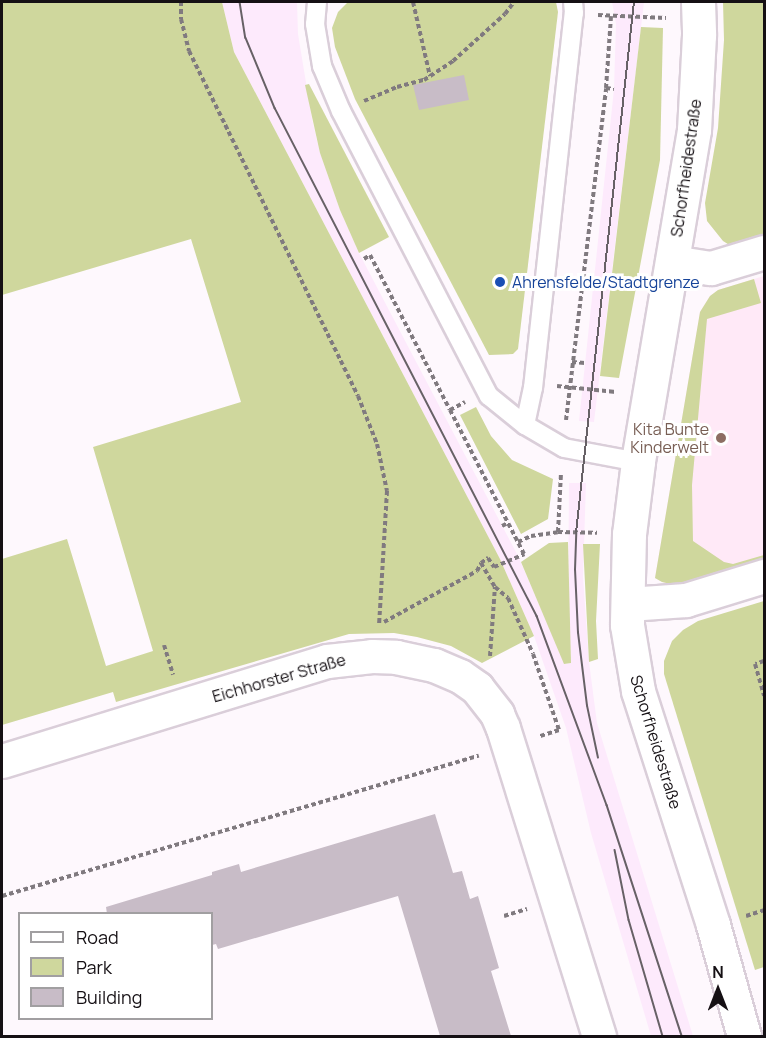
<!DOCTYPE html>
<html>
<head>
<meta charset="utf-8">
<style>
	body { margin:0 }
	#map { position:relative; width:766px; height:1038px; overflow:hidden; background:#fef8fd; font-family:Manrope,sans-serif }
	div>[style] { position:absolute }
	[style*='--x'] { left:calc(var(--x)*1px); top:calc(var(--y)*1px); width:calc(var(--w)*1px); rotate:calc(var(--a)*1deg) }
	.built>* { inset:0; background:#fdeafc }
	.education>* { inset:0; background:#ffe9f7 }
	.green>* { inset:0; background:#cfd79d }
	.building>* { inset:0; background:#c8bcc7 }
	.path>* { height:4px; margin-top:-2px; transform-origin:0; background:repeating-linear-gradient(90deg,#807a7f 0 4.5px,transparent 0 7.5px) }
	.roads { filter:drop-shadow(2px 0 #daced9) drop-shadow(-2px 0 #daced9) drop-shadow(0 2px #daced9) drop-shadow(0 -2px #daced9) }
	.service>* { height:18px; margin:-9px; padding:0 9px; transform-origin:9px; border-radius:9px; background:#fff }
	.minor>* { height:33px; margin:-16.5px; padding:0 16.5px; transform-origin:16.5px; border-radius:16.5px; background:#fff }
	.tram>* { height:1.5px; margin:-0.75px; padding:0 0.75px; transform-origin:0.75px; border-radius:0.75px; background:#676166 }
	.dots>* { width:16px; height:16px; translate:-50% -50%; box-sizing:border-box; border:3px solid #fff; border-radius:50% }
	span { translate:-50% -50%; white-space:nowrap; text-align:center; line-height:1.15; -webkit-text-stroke:6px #fff; paint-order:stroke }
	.street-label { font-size:16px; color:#151014 }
	.transit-label { font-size:16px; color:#164399 }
	.left { translate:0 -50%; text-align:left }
	.education-label { font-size:16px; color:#785e54 }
	.right { translate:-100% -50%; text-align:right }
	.frame { position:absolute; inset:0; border:3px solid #151014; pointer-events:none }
	.legend { position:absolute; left:18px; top:912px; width:195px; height:108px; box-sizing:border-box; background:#fff; border:2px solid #a19fa1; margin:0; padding:8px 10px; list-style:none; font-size:18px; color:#151014 }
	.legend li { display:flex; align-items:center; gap:12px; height:30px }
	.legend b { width:30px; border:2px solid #a19fa1 }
	.north { position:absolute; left:688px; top:960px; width:60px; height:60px; -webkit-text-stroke:4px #fff; paint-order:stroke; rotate:0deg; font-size:16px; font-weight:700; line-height:24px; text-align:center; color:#151014 }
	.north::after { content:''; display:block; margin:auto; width:21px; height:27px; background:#151014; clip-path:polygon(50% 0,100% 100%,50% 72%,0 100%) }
</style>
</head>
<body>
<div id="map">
	<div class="built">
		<i style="clip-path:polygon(222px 2px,297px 2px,298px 34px,312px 119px,320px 153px,340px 210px,359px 253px,518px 556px,565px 664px,571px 663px,568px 614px,569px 483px,586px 483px,583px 577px,589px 662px,597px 723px,693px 1036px,651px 1036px,591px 833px,566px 728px,534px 636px,500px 559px,234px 52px)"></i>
		<i style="clip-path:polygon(612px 2px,644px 2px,594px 422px,579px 421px,614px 89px,616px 24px)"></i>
	</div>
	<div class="education">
		<i style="clip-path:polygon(764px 276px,764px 565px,665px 583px,655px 578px,700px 312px,710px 296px,718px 290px)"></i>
	</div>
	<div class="green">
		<i style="clip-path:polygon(2px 2px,222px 2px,234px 52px,500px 559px,534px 636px,482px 663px,451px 646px,417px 637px,394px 633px,349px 634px,116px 702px,113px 692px,2px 725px,2px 559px,67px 539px,106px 666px,153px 651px,93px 447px,241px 402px,191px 239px,2px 295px)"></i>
		<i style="clip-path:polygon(348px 2px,556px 2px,558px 12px,518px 349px,513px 354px,489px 355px,355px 99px,335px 47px,332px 28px,338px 12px)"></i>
		<i style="clip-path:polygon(723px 2px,764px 2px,764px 240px,731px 246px,723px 241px,707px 221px,705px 203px,718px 128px,724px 40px)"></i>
		<i style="clip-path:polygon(641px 27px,663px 28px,660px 160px,619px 378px,600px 376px)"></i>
		<i style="clip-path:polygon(309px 84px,389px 237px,359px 253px,340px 210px,320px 153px,305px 85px)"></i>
		<i style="clip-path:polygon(754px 279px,761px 303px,707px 319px,692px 485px,693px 541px,724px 562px,733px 564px,764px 555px,764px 565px,702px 583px,675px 585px,662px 582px,655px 578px,700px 312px,710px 296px,718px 290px)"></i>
		<i style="clip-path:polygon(476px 407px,491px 436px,512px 460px,553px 479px,548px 519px,521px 534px,460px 415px)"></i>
		<i style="clip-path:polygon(568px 542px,571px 663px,564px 664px,521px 562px,549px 543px)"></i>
		<i style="clip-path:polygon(583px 544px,600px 544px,596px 621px,598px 659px,589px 662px)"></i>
		<i style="clip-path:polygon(764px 601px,764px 967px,755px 970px,664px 674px,664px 661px,672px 641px,683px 630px,698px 621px)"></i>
	</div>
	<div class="building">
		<i style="clip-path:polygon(464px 75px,469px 100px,419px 110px,413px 85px)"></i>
		<i style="clip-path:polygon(435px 814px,453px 873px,462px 871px,470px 899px,478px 896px,499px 968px,491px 971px,511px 1036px,440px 1036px,398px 896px,218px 949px,216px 944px,212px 945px,212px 914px,107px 914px,106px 907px,212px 875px,212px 872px,239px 864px,241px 872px)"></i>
	</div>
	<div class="path">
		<i style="--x:181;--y:2;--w:17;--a:90"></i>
		<i style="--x:181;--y:19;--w:33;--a:76"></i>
		<i style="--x:189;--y:51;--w:384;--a:63.9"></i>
		<i style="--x:358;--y:396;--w:52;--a:68.4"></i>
		<i style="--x:377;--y:444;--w:48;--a:78"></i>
		<i style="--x:387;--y:491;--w:133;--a:93.4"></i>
		<i style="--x:413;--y:2;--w:76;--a:77.1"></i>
		<i style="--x:598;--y:15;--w:68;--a:2.5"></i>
		<i style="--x:606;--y:88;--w:8;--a:7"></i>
		<i style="--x:364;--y:101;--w:36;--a:-23"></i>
		<i style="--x:397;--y:87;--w:28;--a:-15"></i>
		<i style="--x:424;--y:80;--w:35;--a:-33"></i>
		<i style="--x:453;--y:61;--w:70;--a:-42.1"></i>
		<i style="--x:505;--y:14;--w:15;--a:-53"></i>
		<i style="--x:364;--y:259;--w:7;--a:-34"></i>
		<i style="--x:370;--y:255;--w:174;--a:62.7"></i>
		<i style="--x:572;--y:362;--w:13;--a:4"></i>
		<i style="--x:557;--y:386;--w:59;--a:5.8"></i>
		<i style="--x:566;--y:420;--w:334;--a:-83.1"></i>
		<i style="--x:606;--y:88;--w:72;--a:-86"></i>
		<i style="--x:502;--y:526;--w:7;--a:-27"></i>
		<i style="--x:558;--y:532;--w:59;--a:-87.1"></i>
		<i style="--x:518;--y:542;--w:14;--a:-25"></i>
		<i style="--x:531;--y:536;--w:27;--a:-8"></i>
		<i style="--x:558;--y:532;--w:39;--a:1"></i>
		<i style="--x:481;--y:563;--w:28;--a:60"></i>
		<i style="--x:495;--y:587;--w:17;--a:40"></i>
		<i style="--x:508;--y:598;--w:61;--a:65.9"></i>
		<i style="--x:533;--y:654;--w:80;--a:71.1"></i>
		<i style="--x:559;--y:730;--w:20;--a:162"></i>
		<i style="--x:384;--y:622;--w:106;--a:-28.7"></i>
		<i style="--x:477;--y:571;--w:9;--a:-63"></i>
		<i style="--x:481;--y:563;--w:9;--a:-36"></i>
		<i style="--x:488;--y:558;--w:11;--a:56"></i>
		<i style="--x:494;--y:567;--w:33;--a:-23"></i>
		<i style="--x:524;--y:554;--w:162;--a:-117.2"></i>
		<i style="--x:450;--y:410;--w:17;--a:-28"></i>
		<i style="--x:164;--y:645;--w:31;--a:73"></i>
		<i style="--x:490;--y:656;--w:69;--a:-85.9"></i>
		<i style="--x:764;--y:661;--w:9;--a:162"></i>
		<i style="--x:755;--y:664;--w:33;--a:74"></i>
		<i style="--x:2;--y:896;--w:497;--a:-16.4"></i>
		<i style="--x:504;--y:916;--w:24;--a:-17"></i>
		<i style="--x:746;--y:916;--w:19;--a:-18"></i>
	</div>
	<div class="roads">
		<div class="service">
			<i style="--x:317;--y:2;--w:22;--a:95"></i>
			<i style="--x:315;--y:24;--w:43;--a:80.5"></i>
			<i style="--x:322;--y:66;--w:49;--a:67.1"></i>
			<i style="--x:341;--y:111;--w:321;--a:62.6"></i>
			<i style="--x:489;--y:396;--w:46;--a:38.9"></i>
			<i style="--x:525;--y:425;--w:45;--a:30.5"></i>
			<i style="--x:564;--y:448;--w:75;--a:10.7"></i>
			<i style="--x:525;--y:425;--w:38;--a:-78"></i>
			<i style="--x:533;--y:388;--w:377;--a:-83.8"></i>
			<i style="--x:574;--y:13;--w:11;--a:-95"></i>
		</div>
		<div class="minor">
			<i style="--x:698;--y:2;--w:33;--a:88"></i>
			<i style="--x:699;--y:35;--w:95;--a:93"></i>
			<i style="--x:694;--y:130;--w:337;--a:99.6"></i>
			<i style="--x:638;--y:462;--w:73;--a:97.1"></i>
			<i style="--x:629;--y:534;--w:91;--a:91.3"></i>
			<i style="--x:627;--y:625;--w:67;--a:80.5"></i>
			<i style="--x:638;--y:691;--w:246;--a:72.2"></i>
			<i style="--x:713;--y:925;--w:115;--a:74.4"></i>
			<i style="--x:672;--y:262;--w:39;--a:9"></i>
			<i style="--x:711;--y:268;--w:55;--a:-16.8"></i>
			<i style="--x:628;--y:604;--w:58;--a:-3.9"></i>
			<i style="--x:686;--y:600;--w:82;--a:-17.1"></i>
			<i style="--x:2;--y:761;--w:340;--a:-17.1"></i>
			<i style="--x:327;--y:661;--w:45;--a:-6.3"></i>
			<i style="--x:372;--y:656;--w:24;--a:2"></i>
			<i style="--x:396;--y:657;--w:39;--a:12"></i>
			<i style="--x:434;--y:665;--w:28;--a:23"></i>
			<i style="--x:460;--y:676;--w:21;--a:35"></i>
			<i style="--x:477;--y:688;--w:33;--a:52"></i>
			<i style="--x:497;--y:714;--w:15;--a:67"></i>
			<i style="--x:503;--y:728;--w:323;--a:72.7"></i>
		</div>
	</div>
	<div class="tram">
		<i style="--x:240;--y:2;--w:36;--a:81"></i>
		<i style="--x:246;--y:38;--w:76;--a:67.5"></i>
		<i style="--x:275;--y:108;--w:572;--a:62.72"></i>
		<i style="--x:537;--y:616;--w:202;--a:69.7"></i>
		<i style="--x:607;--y:805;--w:243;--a:72"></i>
		<i style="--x:598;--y:758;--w:53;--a:-101.9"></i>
		<i style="--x:587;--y:706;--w:74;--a:-97"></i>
		<i style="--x:578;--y:633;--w:63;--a:-92.7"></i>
		<i style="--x:575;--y:570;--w:37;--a:-88"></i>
		<i style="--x:576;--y:533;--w:534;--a:-83.77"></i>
		<i style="--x:615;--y:850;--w:71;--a:78.7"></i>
		<i style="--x:629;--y:920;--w:121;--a:73.7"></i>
	</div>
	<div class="dots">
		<i style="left:500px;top:282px;background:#1a4fb4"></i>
		<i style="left:721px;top:438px;background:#8d6e63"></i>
	</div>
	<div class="street-label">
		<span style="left:686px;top:168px;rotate:-82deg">Schorfheidestraße</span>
		<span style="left:279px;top:678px;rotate:-16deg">Eichhorster Straße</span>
		<span style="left:656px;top:742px;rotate:73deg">Schorfheidestraße</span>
	</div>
	<div class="transit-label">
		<span class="left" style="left:512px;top:282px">Ahrensfelde/Stadtgrenze</span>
	</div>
	<div class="education-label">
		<span class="right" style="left:709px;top:438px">Kita Bunte<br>Kinderwelt</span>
	</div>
	<div class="frame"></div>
	<ul class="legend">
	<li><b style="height:8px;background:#fff"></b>Road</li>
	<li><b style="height:16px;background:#cfd79d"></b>Park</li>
	<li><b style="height:16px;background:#c8bcc7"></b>Building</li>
	</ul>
	<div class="north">N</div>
</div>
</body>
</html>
